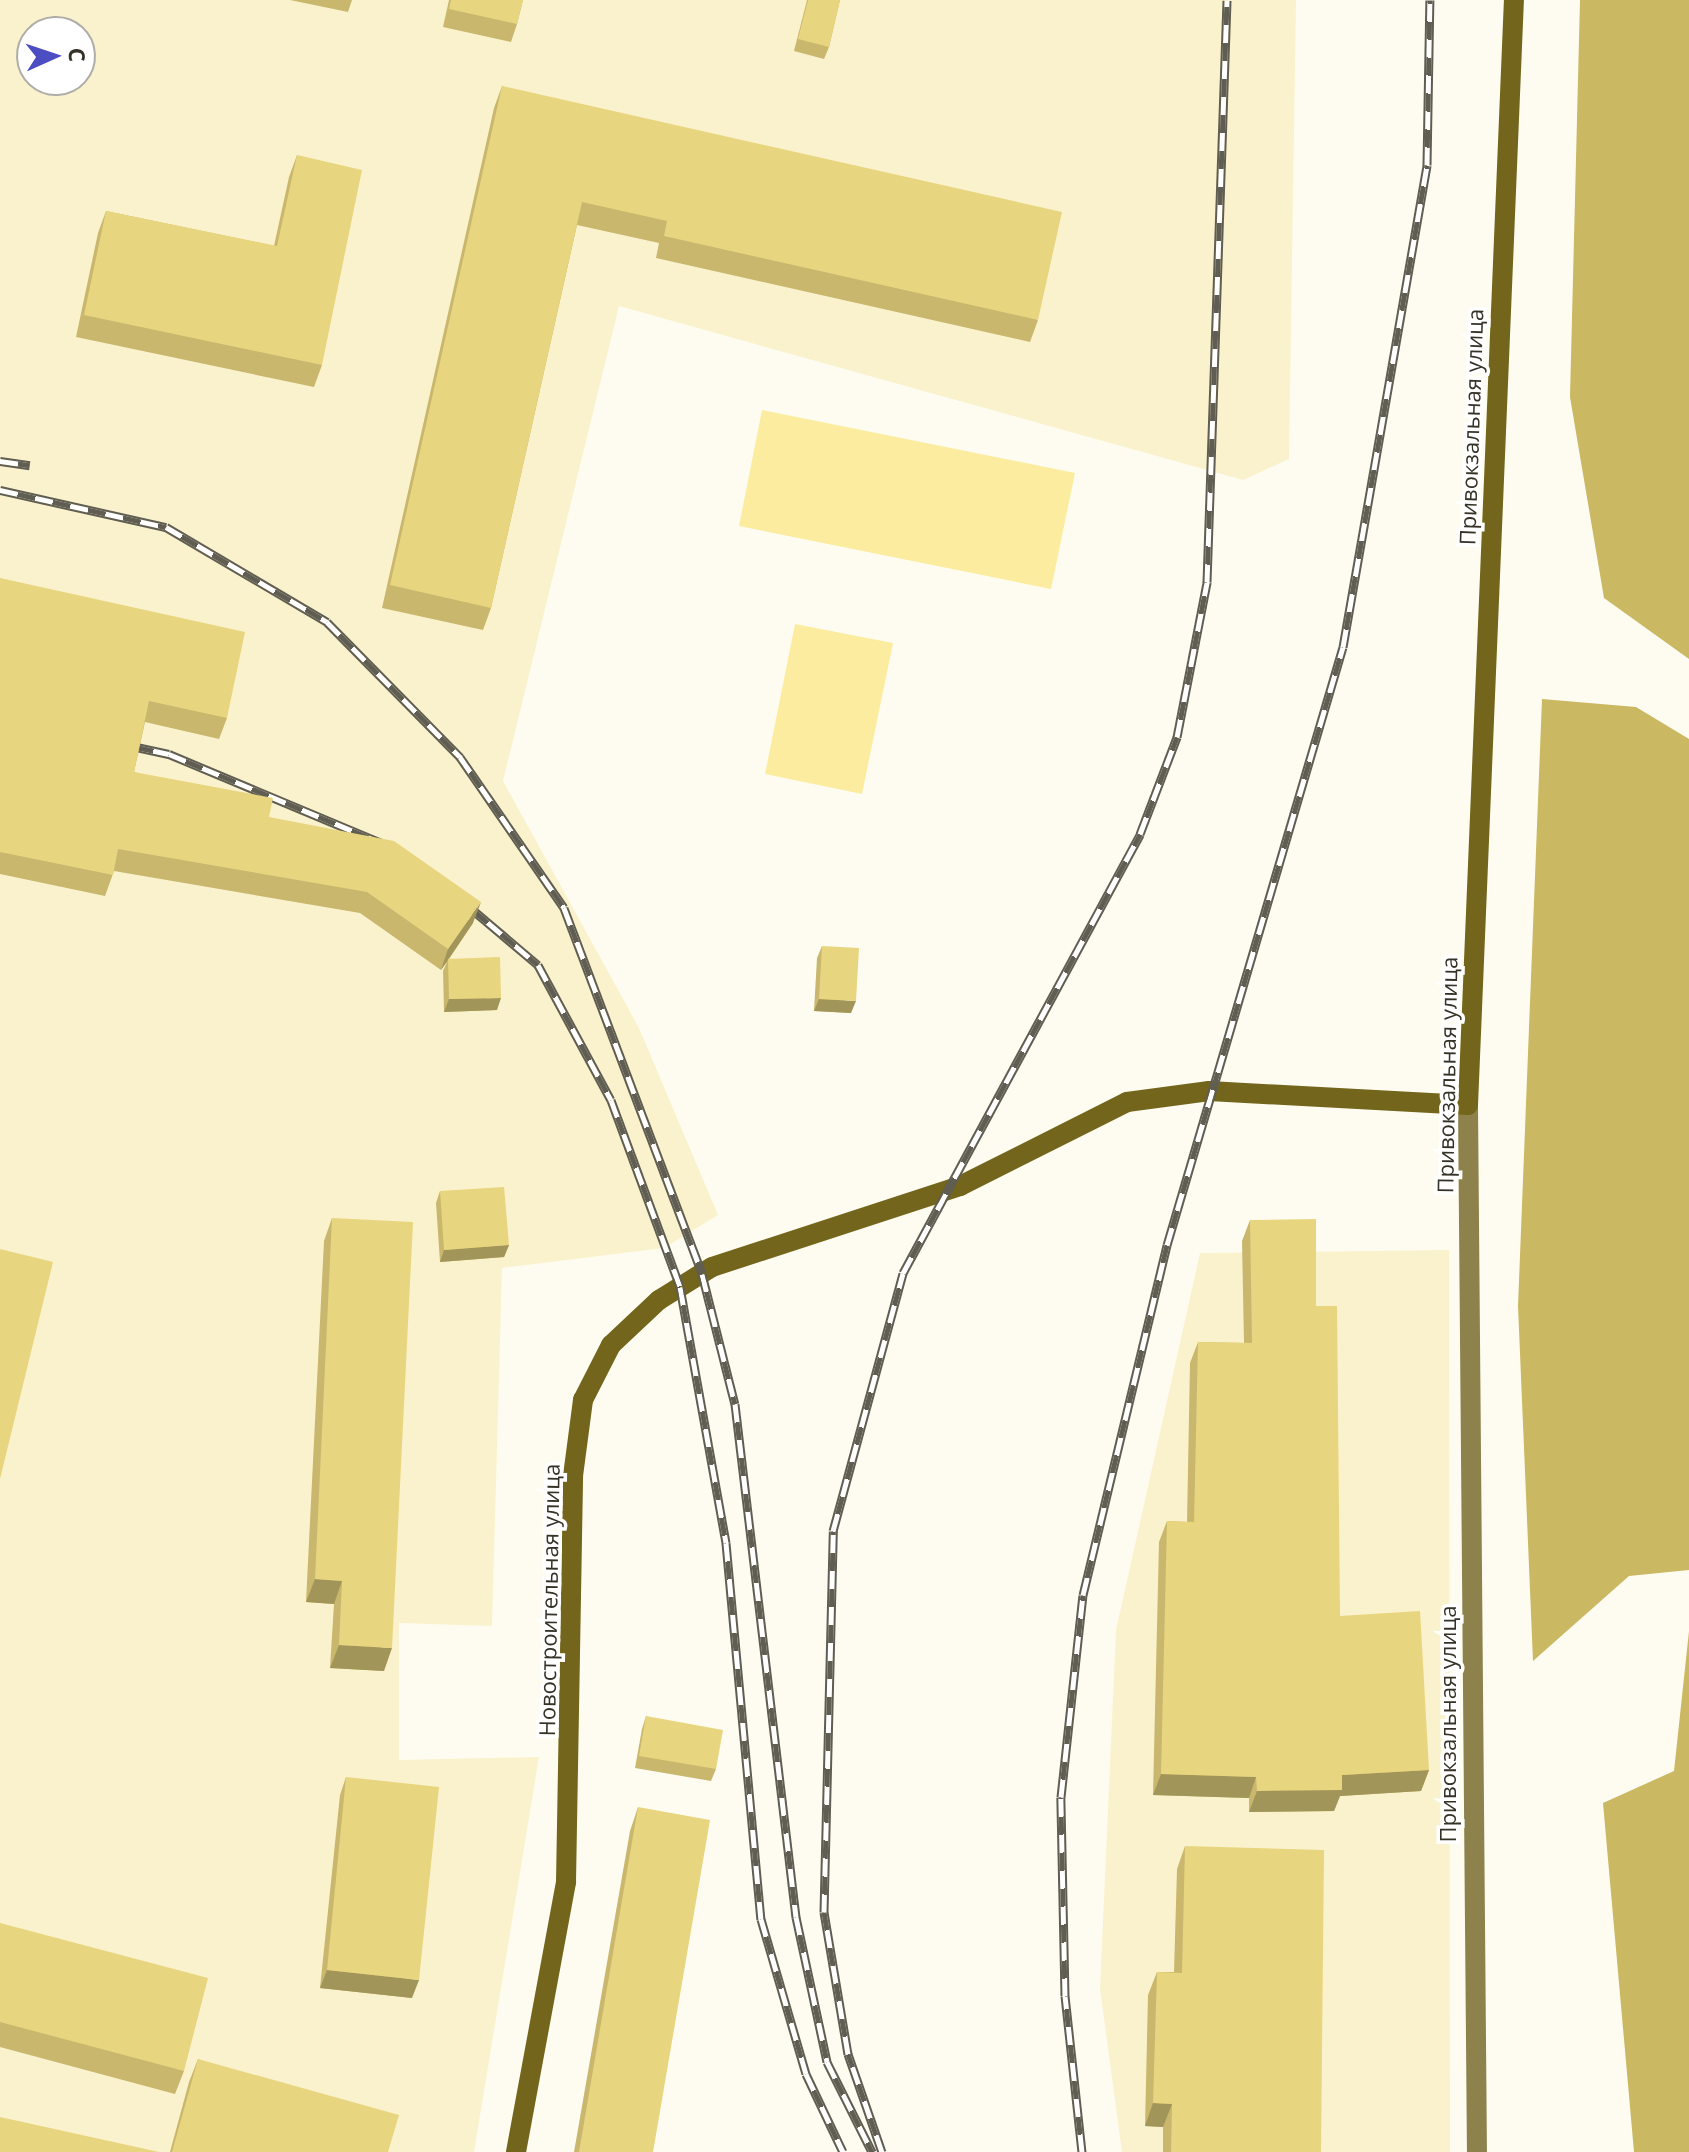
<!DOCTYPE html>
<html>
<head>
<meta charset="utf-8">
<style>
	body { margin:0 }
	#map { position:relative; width:1689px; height:2152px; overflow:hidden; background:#fefcf0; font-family:"Open Sans",sans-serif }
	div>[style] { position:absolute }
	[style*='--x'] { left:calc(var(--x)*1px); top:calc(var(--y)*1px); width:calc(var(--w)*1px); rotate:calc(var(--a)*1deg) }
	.built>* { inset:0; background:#faf2cc }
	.green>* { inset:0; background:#fceca0 }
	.forest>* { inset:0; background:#cab862 }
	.secondary>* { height:20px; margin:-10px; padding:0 10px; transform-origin:10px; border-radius:10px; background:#8d814c }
	.primary>* { height:20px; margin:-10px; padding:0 10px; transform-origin:10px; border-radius:10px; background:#73651b }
	.rail>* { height:9px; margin-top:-4.5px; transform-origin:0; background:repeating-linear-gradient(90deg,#fff 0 18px,#605d52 0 36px); box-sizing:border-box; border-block:2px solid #605d52 }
	.wall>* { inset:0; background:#c8b76d }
	.shaded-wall>* { inset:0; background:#a29559 }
	.building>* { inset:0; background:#e8d57f }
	span { translate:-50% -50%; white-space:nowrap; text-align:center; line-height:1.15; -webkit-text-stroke:7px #fff; paint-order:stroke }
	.street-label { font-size:22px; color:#353227 }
	.north { position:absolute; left:16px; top:16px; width:80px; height:80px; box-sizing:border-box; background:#fff; border:2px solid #aeada9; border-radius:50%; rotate:87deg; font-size:22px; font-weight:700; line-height:32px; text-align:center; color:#353227 }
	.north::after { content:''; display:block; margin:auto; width:28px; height:36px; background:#4d4dc3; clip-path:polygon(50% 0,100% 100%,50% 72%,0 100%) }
</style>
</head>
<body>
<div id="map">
	<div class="built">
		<i style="clip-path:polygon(evenodd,0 0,1296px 0,1289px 459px,1243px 480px,619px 306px,503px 781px,639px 1028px,718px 1215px,664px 1248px,502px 1268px,492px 1626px,399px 1623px,399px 1760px,539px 1757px,474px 2152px,0 2152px,0 0,32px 32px,80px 32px,80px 80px,32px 80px,32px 32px)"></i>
		<i style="clip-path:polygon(1449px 1250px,1450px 2152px,1122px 2152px,1100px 1989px,1116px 1630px,1200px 1253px)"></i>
	</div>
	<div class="green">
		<i style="clip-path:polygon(762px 410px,1075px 473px,1051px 589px,739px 526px)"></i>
		<i style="clip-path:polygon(795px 624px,893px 643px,862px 794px,765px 774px)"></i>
	</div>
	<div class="forest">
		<i style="clip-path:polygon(1580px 0,1689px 0,1689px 659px,1604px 598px,1570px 397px)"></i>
		<i style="clip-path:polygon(1542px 699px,1636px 707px,1689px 739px,1689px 1570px,1629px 1576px,1533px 1661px,1518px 1306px)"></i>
		<i style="clip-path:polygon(1689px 1631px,1689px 2152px,1634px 2152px,1603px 1803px,1674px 1771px)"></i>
	</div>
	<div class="secondary">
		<i style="--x:1468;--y:1105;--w:1047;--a:89.51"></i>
	</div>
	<div class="primary">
		<i style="--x:516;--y:2152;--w:275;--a:-79.5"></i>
		<i style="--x:566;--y:1882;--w:406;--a:-89"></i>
		<i style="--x:573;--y:1476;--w:77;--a:-82.5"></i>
		<i style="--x:583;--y:1400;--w:62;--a:-63"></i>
		<i style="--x:611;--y:1345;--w:66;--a:-43.2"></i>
		<i style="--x:659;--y:1300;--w:62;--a:-31.9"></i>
		<i style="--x:712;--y:1267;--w:261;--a:-18.1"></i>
		<i style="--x:960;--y:1186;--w:187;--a:-26.7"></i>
		<i style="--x:1127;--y:1102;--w:83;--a:-7.6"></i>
		<i style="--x:1209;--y:1091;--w:259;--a:3.1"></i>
		<i style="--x:1468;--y:1105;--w:1106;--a:-87.62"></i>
	</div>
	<div class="rail">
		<i style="--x:0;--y:461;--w:30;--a:8"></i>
		<i style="--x:0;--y:490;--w:170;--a:12.6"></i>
		<i style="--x:166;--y:527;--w:187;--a:30.5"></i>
		<i style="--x:327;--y:622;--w:190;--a:45.4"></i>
		<i style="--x:460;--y:757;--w:183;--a:55.4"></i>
		<i style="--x:564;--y:908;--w:391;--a:69.3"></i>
		<i style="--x:702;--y:1274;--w:134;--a:75.8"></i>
		<i style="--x:735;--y:1404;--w:517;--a:83.22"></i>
		<i style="--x:796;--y:1917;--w:148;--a:77.9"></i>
		<i style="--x:827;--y:2062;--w:101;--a:63.4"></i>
		<i style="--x:118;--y:743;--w:52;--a:12.2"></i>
		<i style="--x:169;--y:754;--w:236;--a:22.7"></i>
		<i style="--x:460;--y:899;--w:102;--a:40.2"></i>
		<i style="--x:538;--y:965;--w:153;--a:61.6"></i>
		<i style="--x:611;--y:1100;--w:199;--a:69.7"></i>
		<i style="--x:680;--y:1287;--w:260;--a:79.8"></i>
		<i style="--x:726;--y:1543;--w:378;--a:84.7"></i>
		<i style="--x:761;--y:1919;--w:161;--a:73.8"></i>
		<i style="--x:806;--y:2074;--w:86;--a:64.6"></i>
		<i style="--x:882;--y:2152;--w:104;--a:-109.1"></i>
		<i style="--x:848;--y:2054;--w:144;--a:-99.6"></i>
		<i style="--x:824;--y:1912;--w:381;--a:-88.6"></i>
		<i style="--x:833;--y:1531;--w:267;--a:-74.8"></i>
		<i style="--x:903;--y:1273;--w:499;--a:-61.6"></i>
		<i style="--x:1140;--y:834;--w:104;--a:-69.1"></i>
		<i style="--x:1177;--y:737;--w:158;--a:-79"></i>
		<i style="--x:1207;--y:582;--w:582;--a:-88.03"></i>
		<i style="--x:1082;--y:2152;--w:157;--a:-96.2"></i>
		<i style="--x:1065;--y:1996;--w:199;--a:-91.2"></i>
		<i style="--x:1061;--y:1797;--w:203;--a:-83.8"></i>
		<i style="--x:1083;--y:1595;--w:360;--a:-76.5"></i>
		<i style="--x:1167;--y:1245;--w:623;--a:-73.6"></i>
		<i style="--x:1343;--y:647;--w:489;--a:-80.1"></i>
		<i style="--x:1427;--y:165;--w:165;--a:-89"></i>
	</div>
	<div class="wall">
		<i style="clip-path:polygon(290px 0,352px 0,348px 12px)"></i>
		<i style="clip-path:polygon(449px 0,523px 0,517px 24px,511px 42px,443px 27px)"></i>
		<i style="clip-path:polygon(807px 0,840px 0,829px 47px,824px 59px,794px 51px)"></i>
		<i style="clip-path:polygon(502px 86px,1038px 320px,1030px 342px,656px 258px,659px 243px,577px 225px,491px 608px,483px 630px,382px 608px,494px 108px)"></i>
		<i style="clip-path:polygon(297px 155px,322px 365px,314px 387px,76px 337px,98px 233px,106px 211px,274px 246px,289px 177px)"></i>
		<i style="clip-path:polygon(0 578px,227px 718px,219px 739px,145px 722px,134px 772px,269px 817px,473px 923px,449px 959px,497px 1010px,444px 1012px,443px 971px,447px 962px,441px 970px,360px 913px,114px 871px,105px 896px,0 874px)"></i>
		<i style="clip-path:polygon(822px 946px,851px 1013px,814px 1011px,817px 958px)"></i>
		<i style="clip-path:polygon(440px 1191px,509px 1245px,504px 1257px,440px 1262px,436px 1203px)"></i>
		<i style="clip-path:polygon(332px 1218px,384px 1671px,330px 1668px,334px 1604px,306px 1602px,324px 1241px)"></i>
		<i style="clip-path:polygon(1250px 1220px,1316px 1306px,1340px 1616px,1429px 1770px,1421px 1791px,1340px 1796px,1334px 1811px,1249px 1812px,1249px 1798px,1153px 1795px,1159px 1542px,1167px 1521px,1187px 1522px,1190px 1363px,1198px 1342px,1244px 1343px,1242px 1241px)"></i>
		<i style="clip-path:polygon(646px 1716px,716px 1769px,711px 1781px,635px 1768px,642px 1729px)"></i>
		<i style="clip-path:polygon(346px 1777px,412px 1998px,320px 1988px,340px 1795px)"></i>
		<i style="clip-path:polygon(638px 1807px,653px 2152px,574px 2152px,630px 1831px)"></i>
		<i style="clip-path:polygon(1185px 1846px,1321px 2152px,1163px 2152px,1163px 2127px,1145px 2126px,1148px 1995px,1157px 1972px,1174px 1972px,1177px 1869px)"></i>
		<i style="clip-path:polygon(0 1923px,184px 2071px,175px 2094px,0 2047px)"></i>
		<i style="clip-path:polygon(198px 2059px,388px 2152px,170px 2152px,189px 2082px)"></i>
	</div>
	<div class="shaded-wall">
		<i style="clip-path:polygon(481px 902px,473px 923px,441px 970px,448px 949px)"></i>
		<i style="clip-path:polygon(501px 998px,497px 1010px,444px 1012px,449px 999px)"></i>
		<i style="clip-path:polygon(819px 999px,856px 1001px,851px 1013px,814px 1011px)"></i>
		<i style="clip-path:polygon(509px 1245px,504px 1257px,440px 1262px,444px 1250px)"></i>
		<i style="clip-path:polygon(315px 1579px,342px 1581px,334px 1604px,306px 1602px)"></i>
		<i style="clip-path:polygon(339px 1645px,392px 1648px,384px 1671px,330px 1668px)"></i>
		<i style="clip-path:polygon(1429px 1770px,1421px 1791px,1340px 1796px,1334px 1811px,1249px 1812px,1257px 1791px,1342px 1775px)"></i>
		<i style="clip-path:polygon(1161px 1774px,1256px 1777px,1249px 1798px,1153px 1795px)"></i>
		<i style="clip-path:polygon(327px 1970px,419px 1980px,412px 1998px,320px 1988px)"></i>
		<i style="clip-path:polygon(1153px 2103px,1172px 2104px,1163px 2127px,1145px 2126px)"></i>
	</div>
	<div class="building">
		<i style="clip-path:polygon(451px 0,523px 0,517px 24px,449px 9px)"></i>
		<i style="clip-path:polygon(808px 0,840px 0,829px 47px,798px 39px)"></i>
		<i style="clip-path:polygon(502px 86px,1062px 212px,1038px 320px,664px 236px,667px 221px,582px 202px,491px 608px,390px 585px)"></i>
		<i style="clip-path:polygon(297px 155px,362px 170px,322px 365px,84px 315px,106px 211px,277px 246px)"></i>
		<i style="clip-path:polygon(0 578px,245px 632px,227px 718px,149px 701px,134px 772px,273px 798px,269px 817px,394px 841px,481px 902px,448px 949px,367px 892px,118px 849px,113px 875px,0 852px)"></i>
		<i style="clip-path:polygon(822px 946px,859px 948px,856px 1001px,819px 999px)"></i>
		<i style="clip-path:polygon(500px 957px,501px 998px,449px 999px,448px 959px)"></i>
		<i style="clip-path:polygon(504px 1187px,509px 1245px,444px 1250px,440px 1191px)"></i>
		<i style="clip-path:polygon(332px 1218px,413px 1222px,392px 1648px,339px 1645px,342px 1581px,315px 1579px)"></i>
		<i style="clip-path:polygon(1316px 1219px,1316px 1306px,1337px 1306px,1340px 1616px,1420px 1611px,1429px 1770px,1342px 1775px,1342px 1790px,1257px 1791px,1256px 1777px,1161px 1774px,1167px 1521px,1194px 1522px,1198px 1342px,1252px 1343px,1250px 1220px)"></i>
		<i style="clip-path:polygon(0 1249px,53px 1262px,0 1479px)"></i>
		<i style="clip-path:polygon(646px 1716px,723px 1730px,716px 1769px,639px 1756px)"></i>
		<i style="clip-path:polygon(346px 1777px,439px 1787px,419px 1980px,327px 1970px)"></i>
		<i style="clip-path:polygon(638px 1807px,710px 1820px,653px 2152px,579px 2152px)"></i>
		<i style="clip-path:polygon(1185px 1846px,1324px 1850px,1321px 2152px,1171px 2152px,1172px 2104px,1153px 2103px,1157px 1972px,1182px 1973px)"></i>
		<i style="clip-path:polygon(0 1923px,208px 1978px,184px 2071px,0 2022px)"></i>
		<i style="clip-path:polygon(198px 2059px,399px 2115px,388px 2152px,172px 2152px)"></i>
		<i style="clip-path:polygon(0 2117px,159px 2152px,0 2152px)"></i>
	</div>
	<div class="street-label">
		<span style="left:1471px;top:427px;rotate:-88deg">Привокзальная улица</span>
		<span style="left:1447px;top:1075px;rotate:-89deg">Привокзальная улица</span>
		<span style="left:549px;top:1600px;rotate:-89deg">Новостроительная улица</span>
		<span style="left:1448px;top:1724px;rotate:-90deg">Привокзальная улица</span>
	</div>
	<div class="north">С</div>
</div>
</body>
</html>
